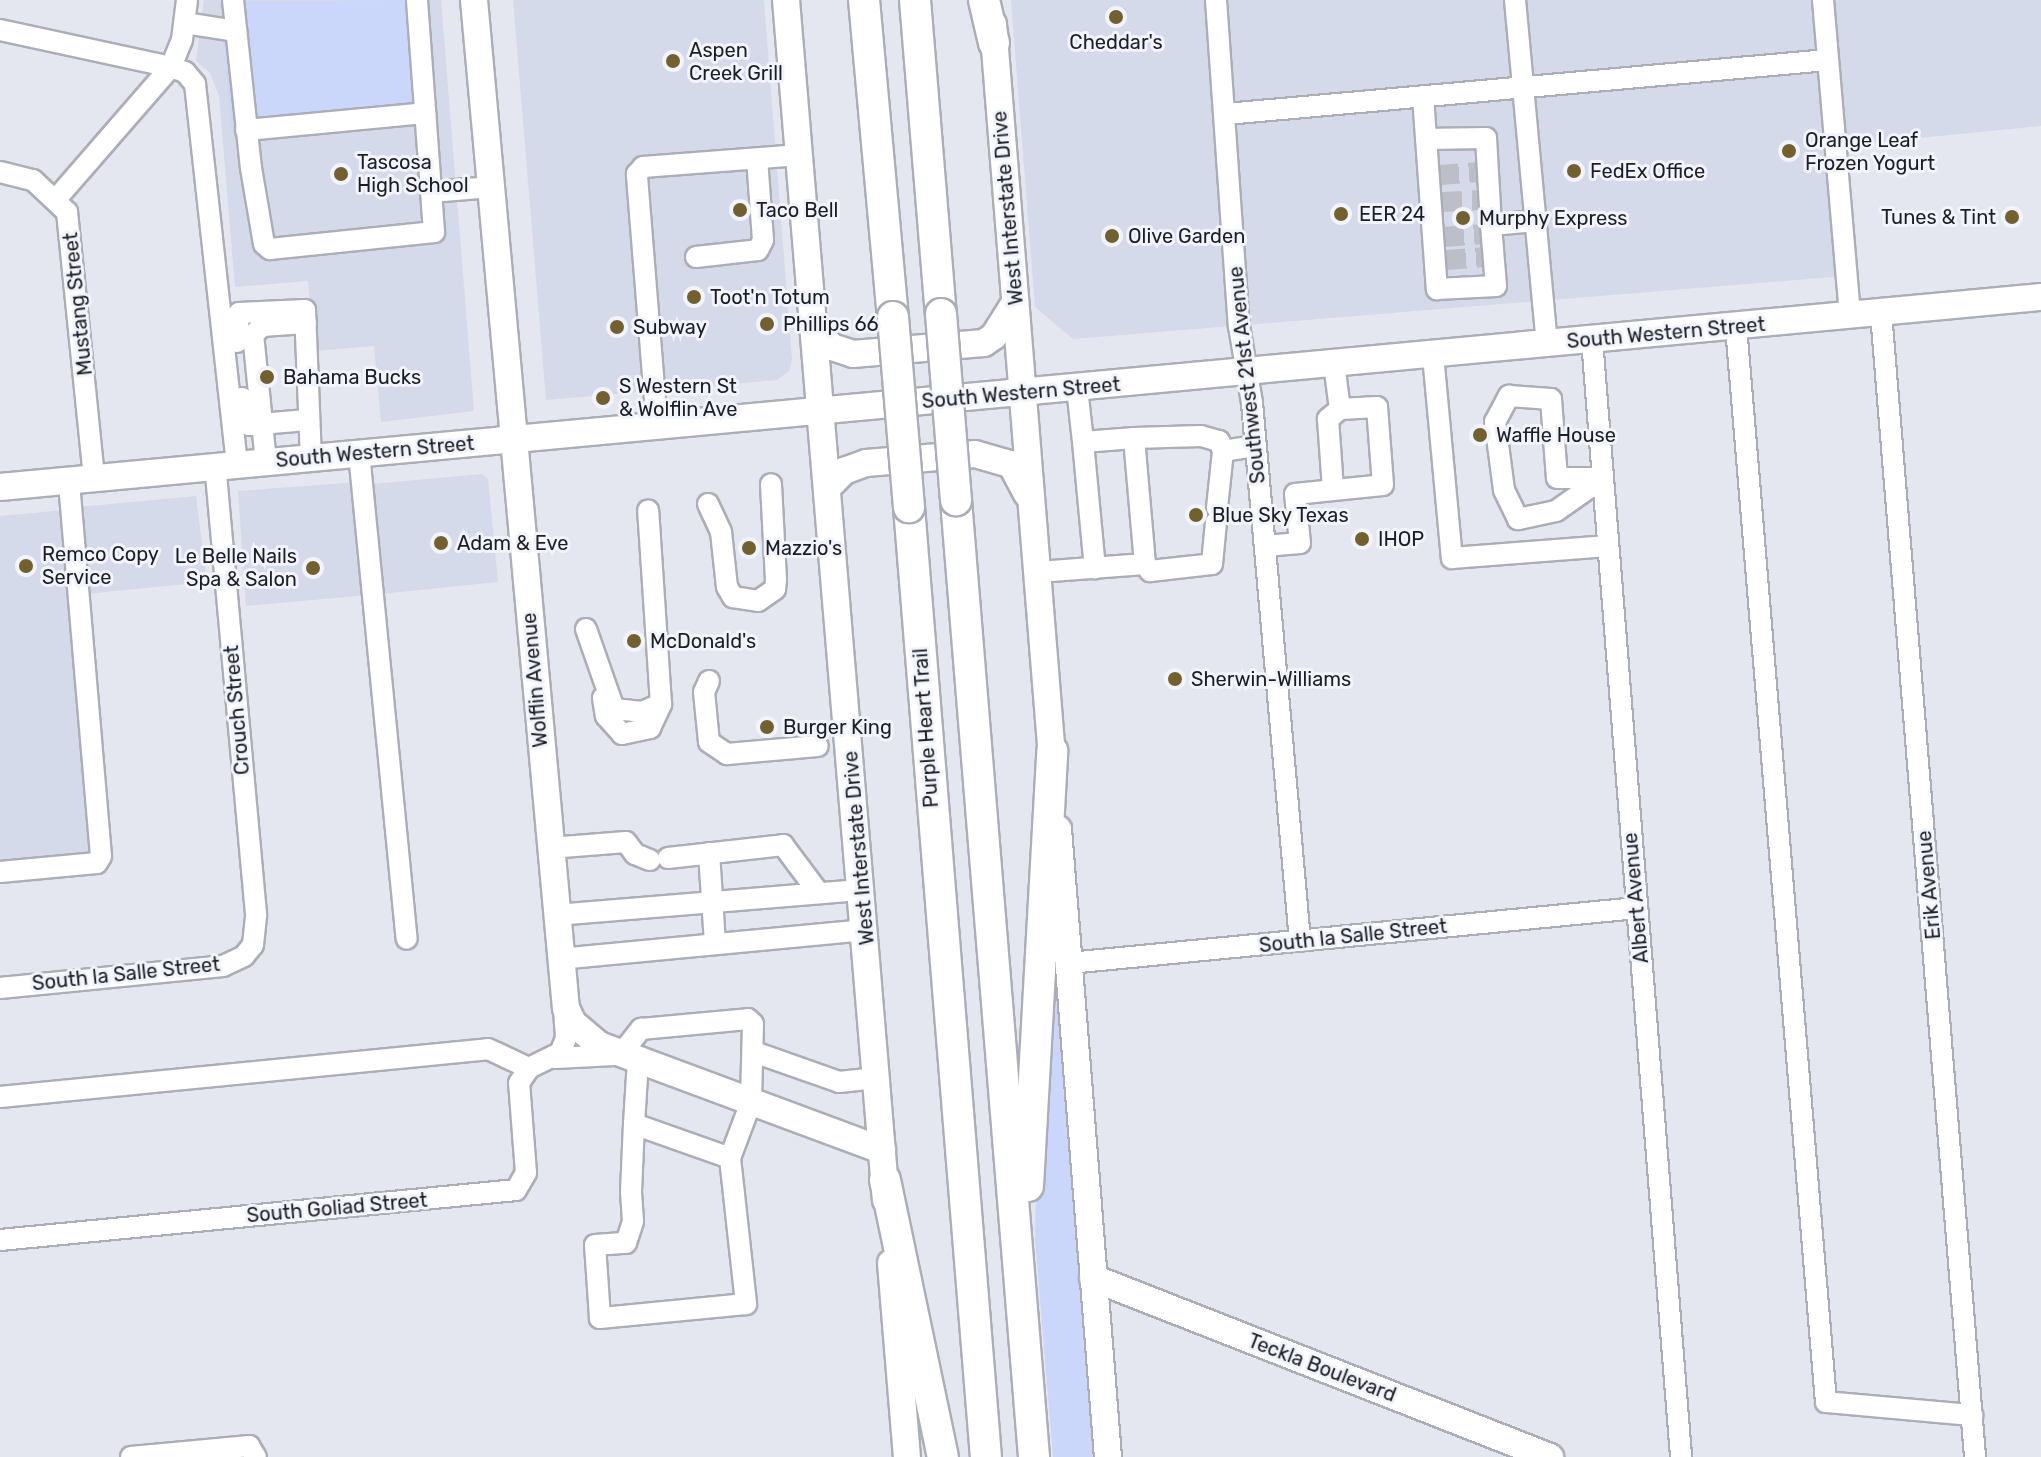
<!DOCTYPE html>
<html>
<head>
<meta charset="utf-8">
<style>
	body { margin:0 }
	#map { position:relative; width:2041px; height:1457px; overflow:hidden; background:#e4e7f0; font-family:Rubik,sans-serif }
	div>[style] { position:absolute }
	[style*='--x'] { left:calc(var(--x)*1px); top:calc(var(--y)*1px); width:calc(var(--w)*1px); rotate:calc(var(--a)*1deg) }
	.built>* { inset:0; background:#d4daea }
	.green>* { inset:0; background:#cad6fa }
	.minor-tunnel>* { height:20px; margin-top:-10px; transform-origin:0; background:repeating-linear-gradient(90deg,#bcbfc7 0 20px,transparent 0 30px) }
	.roads { filter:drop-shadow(2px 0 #abaeb7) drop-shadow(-2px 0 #abaeb7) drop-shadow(0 2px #abaeb7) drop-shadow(0 -2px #abaeb7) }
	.minor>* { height:20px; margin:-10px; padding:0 10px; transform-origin:10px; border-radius:10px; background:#fff }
	.major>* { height:26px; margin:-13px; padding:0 13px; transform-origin:13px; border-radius:13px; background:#fff }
	.highway>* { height:30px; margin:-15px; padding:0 15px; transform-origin:15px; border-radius:15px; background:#fff }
	.bridges { filter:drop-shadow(2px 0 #abaeb7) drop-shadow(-2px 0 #abaeb7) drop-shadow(0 2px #abaeb7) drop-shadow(0 -2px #abaeb7) }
	.highway-bridge>* { height:30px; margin:-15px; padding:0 15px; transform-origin:15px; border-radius:15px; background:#fff }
	.dots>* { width:22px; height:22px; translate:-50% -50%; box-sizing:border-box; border:4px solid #f1f4fd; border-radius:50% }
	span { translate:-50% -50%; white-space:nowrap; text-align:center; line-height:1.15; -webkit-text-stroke:6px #f1f4fd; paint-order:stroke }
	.poi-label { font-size:20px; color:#1d1e21 }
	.left { translate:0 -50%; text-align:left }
	.right { translate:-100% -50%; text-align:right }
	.street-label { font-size:20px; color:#1d1e21 }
</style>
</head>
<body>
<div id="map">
	<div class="built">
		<i style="clip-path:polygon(204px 0,441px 0,474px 411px,381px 422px,374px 346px,315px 351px,308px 281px,235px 287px,219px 96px,210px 73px,196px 61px)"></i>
		<i style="clip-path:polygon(513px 0,764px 0,792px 360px,789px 371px,777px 380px,546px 400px)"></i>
		<i style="clip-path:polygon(1011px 0,2041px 0,2041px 126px,1847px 145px,1858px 275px,1073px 339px,1035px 307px)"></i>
		<i style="clip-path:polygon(482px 474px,488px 479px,498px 582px,381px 594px,372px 484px)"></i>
		<i style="clip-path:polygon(358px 482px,369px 595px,246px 606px,238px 491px)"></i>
		<i style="clip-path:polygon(196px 496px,207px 582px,85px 594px,78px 507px)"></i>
		<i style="clip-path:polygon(64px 510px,95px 856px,0 864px,0 516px)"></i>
	</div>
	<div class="green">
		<i style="clip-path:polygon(420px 0,430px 116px,232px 133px,220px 2px)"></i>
		<i style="clip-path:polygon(1054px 936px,1097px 1457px,1053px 1457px,1035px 1239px,1038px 1088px)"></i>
	</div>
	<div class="minor-tunnel">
		<i style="--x:1439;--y:175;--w:41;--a:-4.2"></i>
		<i style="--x:1442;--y:202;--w:40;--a:-2.9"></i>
		<i style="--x:1444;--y:237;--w:40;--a:-4.3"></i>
		<i style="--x:1446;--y:260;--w:40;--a:-4.3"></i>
	</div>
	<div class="roads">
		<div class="minor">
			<i style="--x:233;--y:0;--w:169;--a:83.9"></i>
			<i style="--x:251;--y:168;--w:77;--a:80.3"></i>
			<i style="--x:264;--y:244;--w:8;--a:40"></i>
			<i style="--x:270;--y:249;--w:165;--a:-5.9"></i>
			<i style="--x:434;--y:232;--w:233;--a:-94.2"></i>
			<i style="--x:1216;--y:0;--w:327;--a:86"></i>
			<i style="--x:1239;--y:326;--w:78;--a:80.4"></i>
			<i style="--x:1252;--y:403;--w:540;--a:84.9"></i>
			<i style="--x:1515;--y:0;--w:345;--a:84.7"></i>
			<i style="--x:1823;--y:0;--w:317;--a:85.1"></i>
			<i style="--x:185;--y:23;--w:52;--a:8.9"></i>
			<i style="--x:0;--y:30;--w:175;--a:12.2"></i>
			<i style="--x:171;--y:67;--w:15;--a:20"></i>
			<i style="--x:185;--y:72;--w:16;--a:50"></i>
			<i style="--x:195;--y:84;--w:383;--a:83.7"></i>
			<i style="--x:1423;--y:96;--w:194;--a:85.9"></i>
			<i style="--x:1437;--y:289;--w:59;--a:-2.9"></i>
			<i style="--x:1496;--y:286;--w:61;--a:-94.7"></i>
			<i style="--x:1491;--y:225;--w:45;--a:-5.1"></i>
			<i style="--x:1226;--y:114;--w:604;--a:-5.13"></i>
			<i style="--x:246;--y:130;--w:180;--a:-5.4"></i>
			<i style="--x:1426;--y:139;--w:60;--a:-1"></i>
			<i style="--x:1486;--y:138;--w:87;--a:86.7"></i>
			<i style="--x:0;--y:172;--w:34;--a:14"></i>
			<i style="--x:33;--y:180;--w:47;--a:43.3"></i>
			<i style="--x:67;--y:212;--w:267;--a:84.2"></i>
			<i style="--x:432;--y:192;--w:59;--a:-4.8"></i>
			<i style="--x:57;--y:198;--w:174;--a:-49"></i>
			<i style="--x:171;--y:67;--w:29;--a:-68"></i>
			<i style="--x:182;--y:40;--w:40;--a:-82.9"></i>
			<i style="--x:696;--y:257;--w:62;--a:-6.4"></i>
			<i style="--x:758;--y:250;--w:11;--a:-63"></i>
			<i style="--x:763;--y:240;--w:81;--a:-94.2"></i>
			<i style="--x:1881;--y:313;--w:1148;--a:85.3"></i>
			<i style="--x:1736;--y:326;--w:1080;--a:85.22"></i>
			<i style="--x:1826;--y:1402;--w:147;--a:5.1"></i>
			<i style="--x:1592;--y:340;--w:1121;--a:85.44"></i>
			<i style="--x:237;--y:342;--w:29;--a:-86"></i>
			<i style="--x:239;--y:313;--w:66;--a:-2.6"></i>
			<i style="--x:305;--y:310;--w:148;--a:87.7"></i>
			<i style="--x:1433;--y:355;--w:204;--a:84.7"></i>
			<i style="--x:1452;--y:558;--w:156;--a:-4.4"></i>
			<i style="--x:1334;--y:364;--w:45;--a:82.4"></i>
			<i style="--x:1509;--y:396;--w:42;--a:4.1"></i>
			<i style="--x:1551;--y:399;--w:79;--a:85.7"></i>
			<i style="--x:1557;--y:478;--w:46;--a:0"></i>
			<i style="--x:1603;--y:478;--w:57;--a:144.9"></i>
			<i style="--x:1556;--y:511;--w:39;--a:168"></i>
			<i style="--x:1518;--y:519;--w:32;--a:-116"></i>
			<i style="--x:1504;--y:490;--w:69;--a:-97.5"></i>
			<i style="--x:1495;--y:422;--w:30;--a:-62"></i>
			<i style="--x:242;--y:398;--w:28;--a:75"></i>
			<i style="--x:249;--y:425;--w:58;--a:-4.9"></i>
			<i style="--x:657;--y:425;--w:252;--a:-94.6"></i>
			<i style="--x:637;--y:174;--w:9;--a:-49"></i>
			<i style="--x:643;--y:167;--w:157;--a:-4.4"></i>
			<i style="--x:1134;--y:438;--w:67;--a:-1.7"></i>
			<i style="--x:1201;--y:436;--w:19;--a:16"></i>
			<i style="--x:1219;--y:441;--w:11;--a:68"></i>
			<i style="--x:1223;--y:451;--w:33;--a:-9"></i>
			<i style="--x:1083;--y:442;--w:127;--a:84.6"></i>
			<i style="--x:359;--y:453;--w:488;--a:84.4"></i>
			<i style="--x:266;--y:462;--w:128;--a:-95.8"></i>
			<i style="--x:253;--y:335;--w:13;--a:-45"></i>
			<i style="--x:262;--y:326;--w:44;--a:-3.9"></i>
			<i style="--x:708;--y:504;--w:31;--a:65"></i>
			<i style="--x:721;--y:532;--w:55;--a:83.8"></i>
			<i style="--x:727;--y:587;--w:12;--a:59"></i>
			<i style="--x:733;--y:597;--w:25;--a:9"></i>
			<i style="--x:758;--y:601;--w:21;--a:-35"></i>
			<i style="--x:775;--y:589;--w:9;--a:-84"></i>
			<i style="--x:776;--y:580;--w:96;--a:-93"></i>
			<i style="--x:1217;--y:508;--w:57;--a:-84"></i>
			<i style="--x:1265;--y:546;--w:35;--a:-5"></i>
			<i style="--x:1300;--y:543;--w:49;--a:-95.8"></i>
			<i style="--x:1295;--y:494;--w:88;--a:-5.8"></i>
			<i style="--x:1383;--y:485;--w:78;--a:-94.4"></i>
			<i style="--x:1377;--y:407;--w:37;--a:177"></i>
			<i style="--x:1340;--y:409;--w:16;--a:140"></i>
			<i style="--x:1328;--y:419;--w:70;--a:85.9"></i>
			<i style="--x:1145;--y:564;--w:9;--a:54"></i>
			<i style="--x:1150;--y:571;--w:62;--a:-6.4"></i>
			<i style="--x:1212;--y:564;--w:42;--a:-84.6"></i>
			<i style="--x:1038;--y:572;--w:107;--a:-4.3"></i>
			<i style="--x:1145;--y:564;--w:126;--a:-95"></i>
			<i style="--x:1134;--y:438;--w:51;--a:175.5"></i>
			<i style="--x:1083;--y:442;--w:54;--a:-96.3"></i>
			<i style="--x:586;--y:629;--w:85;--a:70.7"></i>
			<i style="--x:614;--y:709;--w:28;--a:6"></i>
			<i style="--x:642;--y:712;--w:21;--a:-23"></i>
			<i style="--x:661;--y:704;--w:194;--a:-93.8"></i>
			<i style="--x:709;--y:681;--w:12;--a:114"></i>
			<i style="--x:704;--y:692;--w:50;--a:84.3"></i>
			<i style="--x:709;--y:742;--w:22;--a:34"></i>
			<i style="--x:727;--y:754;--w:91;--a:-5"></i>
			<i style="--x:603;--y:698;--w:18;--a:81"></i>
			<i style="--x:606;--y:716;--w:24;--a:48"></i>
			<i style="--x:622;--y:734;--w:29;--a:-12"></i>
			<i style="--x:650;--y:728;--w:26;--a:-65"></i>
			<i style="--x:550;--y:848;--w:76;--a:-4.5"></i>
			<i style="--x:626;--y:842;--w:15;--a:53"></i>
			<i style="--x:635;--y:854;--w:16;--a:22"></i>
			<i style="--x:709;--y:853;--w:91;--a:86.2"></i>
			<i style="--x:668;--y:858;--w:116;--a:-6.4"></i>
			<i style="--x:783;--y:845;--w:59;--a:53.3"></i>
			<i style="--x:0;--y:872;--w:97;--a:-5.3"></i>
			<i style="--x:97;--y:863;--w:8;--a:-60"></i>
			<i style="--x:101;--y:856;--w:377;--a:-94.9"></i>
			<i style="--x:556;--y:915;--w:308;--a:-4.7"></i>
			<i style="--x:559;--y:959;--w:308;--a:-5.4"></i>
			<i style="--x:1069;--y:963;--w:571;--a:-5.53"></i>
			<i style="--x:0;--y:988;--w:224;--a:-5.6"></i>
			<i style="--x:223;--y:966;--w:23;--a:-25"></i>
			<i style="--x:244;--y:956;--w:14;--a:-51"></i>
			<i style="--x:253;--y:945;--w:31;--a:-84"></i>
			<i style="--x:256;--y:914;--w:449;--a:-95.2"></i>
			<i style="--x:754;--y:1052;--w:90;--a:19.4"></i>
			<i style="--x:839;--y:1082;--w:38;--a:-6"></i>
			<i style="--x:622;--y:1053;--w:31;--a:-52"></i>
			<i style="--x:641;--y:1029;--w:107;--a:-5.3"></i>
			<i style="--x:748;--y:1019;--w:7;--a:45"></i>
			<i style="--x:753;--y:1024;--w:78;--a:91.5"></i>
			<i style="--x:751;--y:1102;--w:60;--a:110.6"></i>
			<i style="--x:555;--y:1058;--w:60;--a:-2.9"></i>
			<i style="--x:0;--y:1097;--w:490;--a:-5.6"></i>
			<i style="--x:488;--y:1049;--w:45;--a:24.9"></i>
			<i style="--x:634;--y:1124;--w:102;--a:19.5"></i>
			<i style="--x:730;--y:1158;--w:147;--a:83.7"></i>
			<i style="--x:746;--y:1304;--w:147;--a:174.5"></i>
			<i style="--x:600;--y:1318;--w:73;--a:-93.9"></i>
			<i style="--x:595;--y:1245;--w:31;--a:-4"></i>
			<i style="--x:626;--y:1243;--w:23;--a:-72"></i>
			<i style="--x:633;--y:1221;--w:29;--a:-94"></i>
			<i style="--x:631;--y:1192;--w:68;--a:-87.5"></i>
			<i style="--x:634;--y:1124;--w:64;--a:-86.4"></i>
			<i style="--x:0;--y:1240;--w:518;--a:-5.53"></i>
			<i style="--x:516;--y:1190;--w:20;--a:-60"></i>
			<i style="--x:526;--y:1173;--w:90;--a:-94.4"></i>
			<i style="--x:519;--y:1083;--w:18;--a:-56"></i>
			<i style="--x:529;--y:1068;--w:34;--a:-26"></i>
			<i style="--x:560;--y:1053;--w:16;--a:-68"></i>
			<i style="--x:566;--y:1038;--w:28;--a:-94"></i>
			<i style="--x:131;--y:1457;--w:119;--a:-5.3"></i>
			<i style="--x:249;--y:1446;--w:13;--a:58"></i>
		</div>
		<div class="major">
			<i style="--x:474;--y:0;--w:1012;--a:84.79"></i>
			<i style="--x:566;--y:1008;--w:17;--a:65"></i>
			<i style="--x:573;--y:1023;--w:34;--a:40"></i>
			<i style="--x:599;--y:1045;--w:302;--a:20.4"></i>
			<i style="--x:786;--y:0;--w:1204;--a:85.24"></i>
			<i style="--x:993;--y:24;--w:748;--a:85.4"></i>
			<i style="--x:814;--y:328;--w:26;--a:47"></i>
			<i style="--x:832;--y:347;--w:22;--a:18"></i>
			<i style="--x:853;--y:354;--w:131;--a:-4.8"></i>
			<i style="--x:984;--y:343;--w:12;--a:-35"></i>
			<i style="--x:994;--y:336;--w:40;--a:-58"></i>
			<i style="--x:0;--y:487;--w:2050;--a:-5.32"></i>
			<i style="--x:828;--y:487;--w:23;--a:-45"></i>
			<i style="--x:844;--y:471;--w:23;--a:-20"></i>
			<i style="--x:866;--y:463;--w:109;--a:-4.7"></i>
			<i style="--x:975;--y:454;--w:37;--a:16"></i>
			<i style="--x:1011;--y:464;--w:34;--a:62"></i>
			<i style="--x:1058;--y:829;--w:630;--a:85.45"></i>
			<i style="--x:891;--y:1263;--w:195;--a:85.3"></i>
			<i style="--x:1093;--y:1278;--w:491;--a:21.4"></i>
		</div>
		<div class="highway">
			<i style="--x:864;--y:0;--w:318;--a:84.8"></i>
			<i style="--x:915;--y:0;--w:315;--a:85.3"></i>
			<i style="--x:984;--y:0;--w:44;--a:76.9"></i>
			<i style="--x:956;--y:500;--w:960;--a:85.34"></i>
			<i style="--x:909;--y:507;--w:953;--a:85.37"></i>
			<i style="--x:885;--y:1180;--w:283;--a:78.2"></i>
			<i style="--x:1028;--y:1186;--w:436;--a:-86.8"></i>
		</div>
	</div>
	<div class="bridges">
		<div class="highway-bridge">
			<i style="--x:941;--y:314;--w:187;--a:85.4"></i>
			<i style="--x:893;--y:317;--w:191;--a:85.2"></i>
		</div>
	</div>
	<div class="dots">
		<i style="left:1116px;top:17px;background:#72612f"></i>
		<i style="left:673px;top:61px;background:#72612f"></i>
		<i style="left:1789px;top:151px;background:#72612f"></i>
		<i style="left:1574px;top:171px;background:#72612f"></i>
		<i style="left:341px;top:174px;background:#72612f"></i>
		<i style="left:740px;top:210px;background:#72612f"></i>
		<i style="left:1341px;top:214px;background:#72612f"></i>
		<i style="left:2012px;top:217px;background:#72612f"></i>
		<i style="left:1463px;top:218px;background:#72612f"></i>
		<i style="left:1112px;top:236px;background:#72612f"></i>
		<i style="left:694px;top:297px;background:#72612f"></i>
		<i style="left:767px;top:324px;background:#72612f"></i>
		<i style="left:617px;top:327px;background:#72612f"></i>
		<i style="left:267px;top:377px;background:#72612f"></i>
		<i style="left:603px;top:398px;background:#72612f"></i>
		<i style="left:1480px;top:435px;background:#72612f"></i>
		<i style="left:1196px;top:515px;background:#72612f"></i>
		<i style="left:1362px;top:539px;background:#72612f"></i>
		<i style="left:441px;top:543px;background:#72612f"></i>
		<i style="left:749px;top:548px;background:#72612f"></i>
		<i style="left:26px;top:566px;background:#72612f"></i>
		<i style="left:313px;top:568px;background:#72612f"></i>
		<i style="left:634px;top:641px;background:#72612f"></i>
		<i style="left:1175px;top:679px;background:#72612f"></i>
		<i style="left:767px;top:727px;background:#72612f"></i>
	</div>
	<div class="poi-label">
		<span style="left:1116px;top:42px">Cheddar's</span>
		<span class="left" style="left:689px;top:62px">Aspen<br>Creek Grill</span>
		<span class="left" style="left:1805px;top:152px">Orange Leaf<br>Frozen Yogurt</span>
		<span class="left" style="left:357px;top:174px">Tascosa<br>High School</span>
		<span class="left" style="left:1590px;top:171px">FedEx Office</span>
		<span class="left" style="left:756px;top:210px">Taco Bell</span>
		<span class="left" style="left:1359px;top:214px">EER 24</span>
		<span class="right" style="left:1996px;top:217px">Tunes &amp; Tint</span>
		<span class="left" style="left:1479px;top:218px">Murphy Express</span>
		<span class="left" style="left:1128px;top:236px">Olive Garden</span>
		<span class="left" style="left:710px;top:297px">Toot'n Totum</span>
		<span class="left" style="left:783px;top:324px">Phillips 66</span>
		<span class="left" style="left:633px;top:327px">Subway</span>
		<span class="left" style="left:283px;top:377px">Bahama Bucks</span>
		<span class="left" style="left:619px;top:398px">S Western St<br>&amp; Wolflin Ave</span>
		<span class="left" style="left:1496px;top:435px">Waffle House</span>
		<span class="left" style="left:1212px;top:515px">Blue Sky Texas</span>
		<span class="left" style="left:1378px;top:539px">IHOP</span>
		<span class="left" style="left:457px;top:543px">Adam &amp; Eve</span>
		<span class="left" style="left:765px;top:548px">Mazzio's</span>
		<span class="left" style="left:42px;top:566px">Remco Copy<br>Service</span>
		<span class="right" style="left:297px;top:568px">Le Belle Nails<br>Spa &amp; Salon</span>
		<span class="left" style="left:650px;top:641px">McDonald's</span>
		<span class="left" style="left:1191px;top:679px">Sherwin-Williams</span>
		<span class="left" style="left:783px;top:727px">Burger King</span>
	</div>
	<div class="street-label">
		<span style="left:1008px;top:208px;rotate:-95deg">West Interstate Drive</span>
		<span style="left:78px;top:304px;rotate:-96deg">Mustang Street</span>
		<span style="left:1666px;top:333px;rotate:-5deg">South Western Street</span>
		<span style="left:1247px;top:375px;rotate:-96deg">Southwest 21st Avenue</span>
		<span style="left:1021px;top:393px;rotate:-5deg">South Western Street</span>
		<span style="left:375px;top:452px;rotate:-5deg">South Western Street</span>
		<span style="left:535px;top:680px;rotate:-95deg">Wolflin Avenue</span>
		<span style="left:237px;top:710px;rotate:-95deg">Crouch Street</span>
		<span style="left:926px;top:728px;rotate:-94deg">Purple Heart Trail</span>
		<span style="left:859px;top:848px;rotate:-95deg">West Interstate Drive</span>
		<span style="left:1929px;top:885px;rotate:-95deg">Erik Avenue</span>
		<span style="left:1636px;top:898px;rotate:-95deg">Albert Avenue</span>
		<span style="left:1353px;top:936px;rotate:-6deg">South la Salle Street</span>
		<span style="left:126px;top:974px;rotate:-6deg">South la Salle Street</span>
		<span style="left:337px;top:1208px;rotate:-5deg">South Goliad Street</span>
		<span style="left:1322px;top:1368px;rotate:21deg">Teckla Boulevard</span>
	</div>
</div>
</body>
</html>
